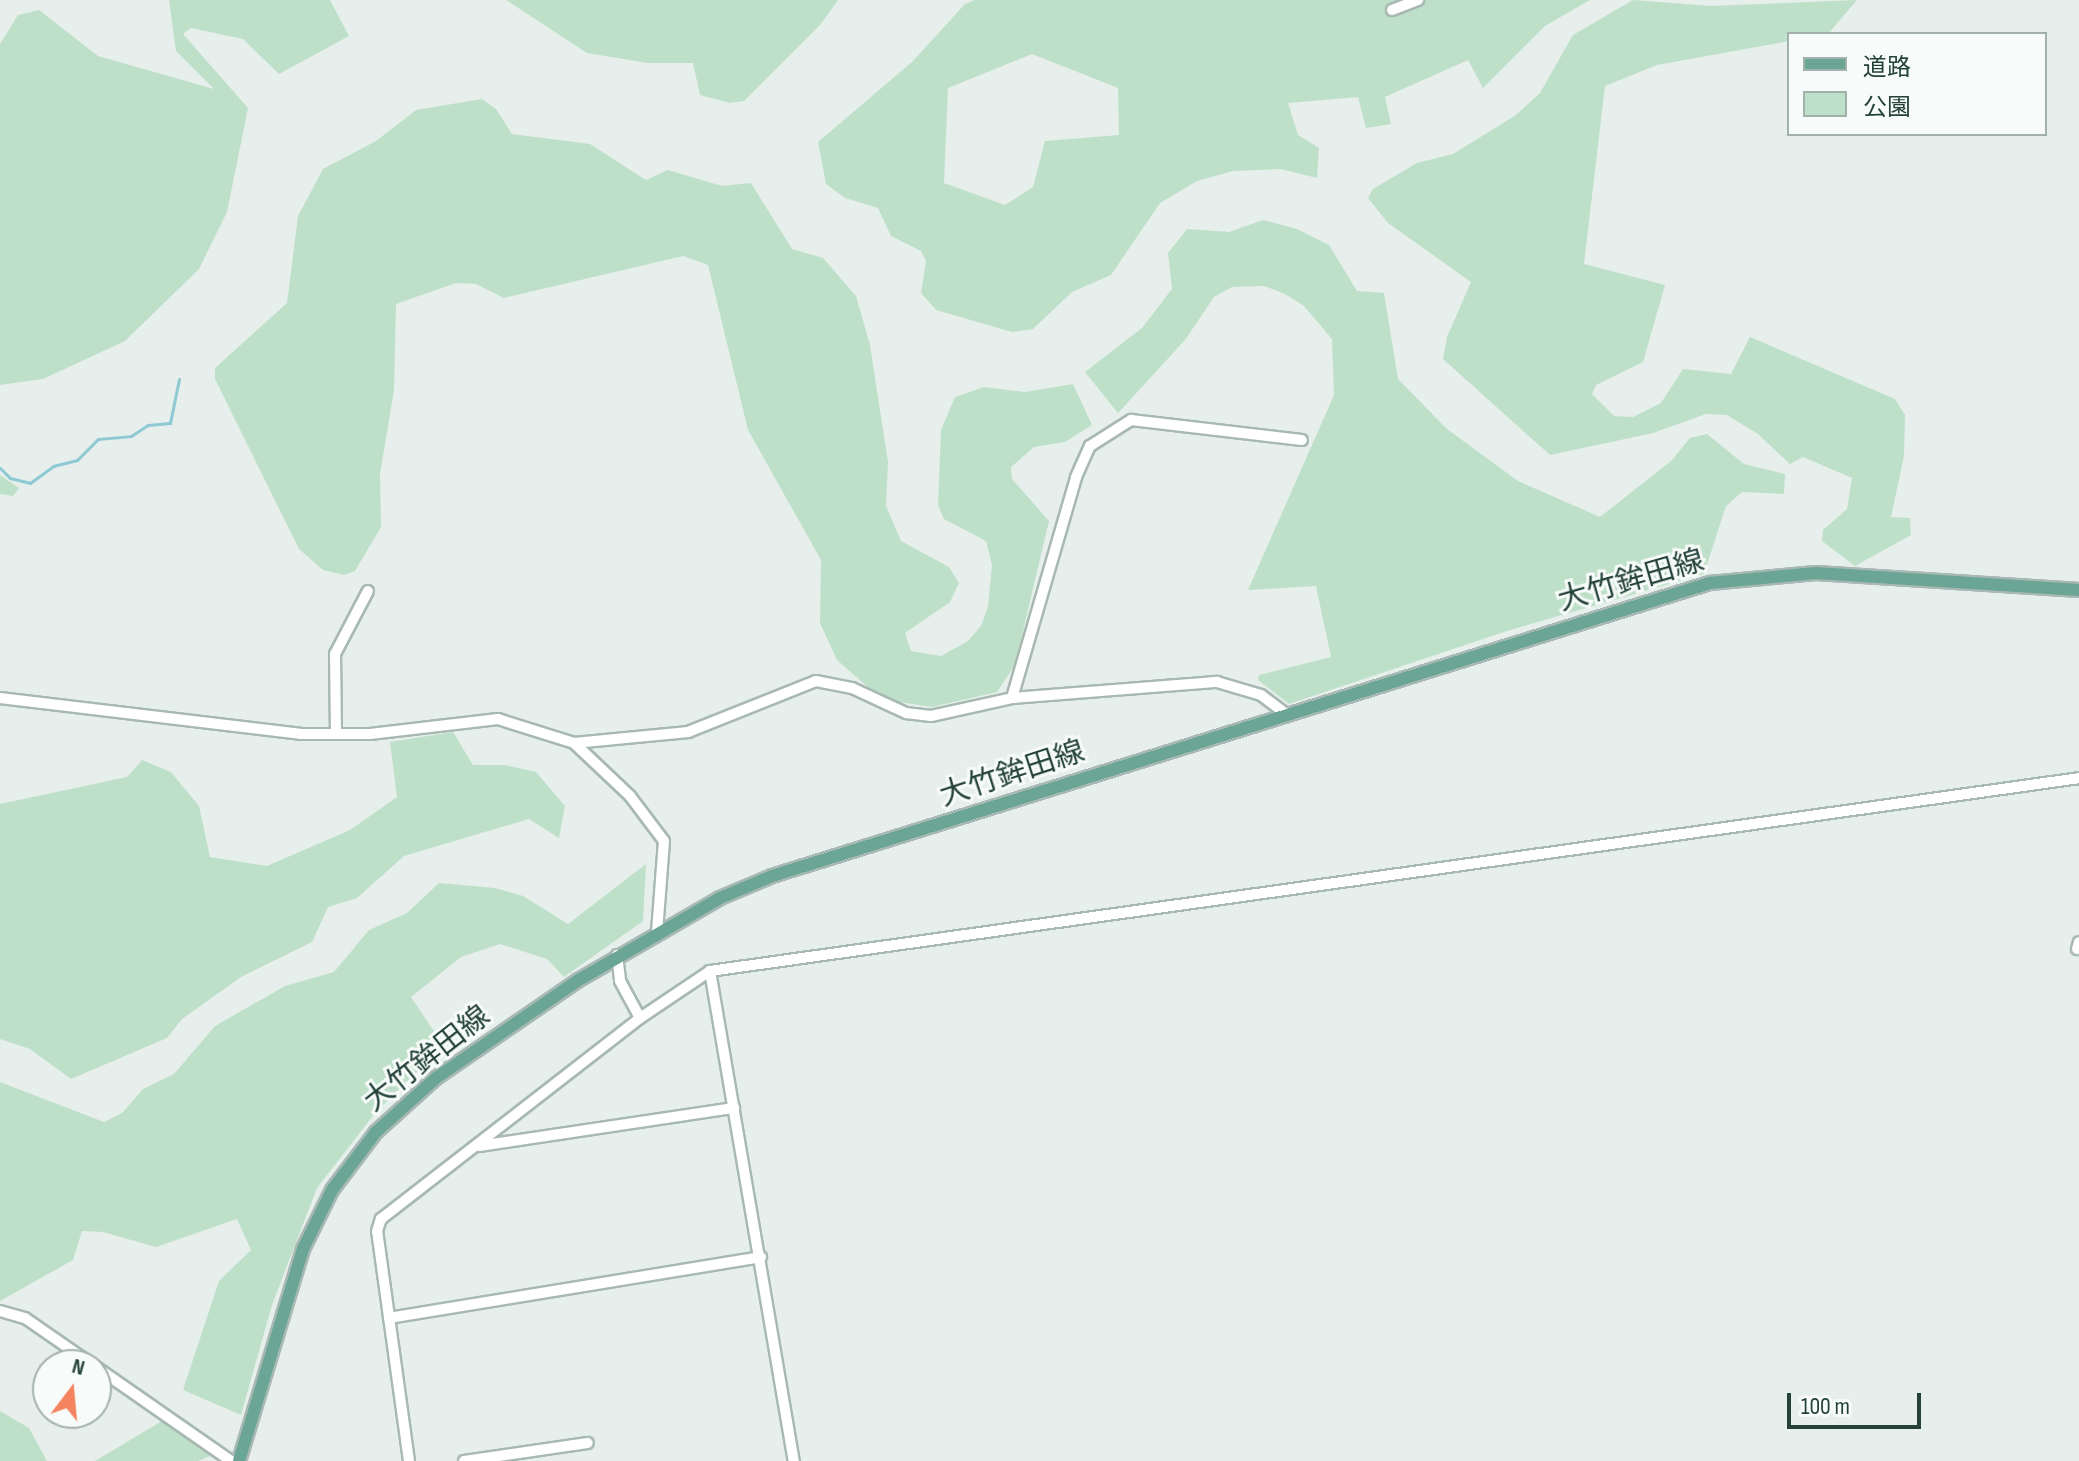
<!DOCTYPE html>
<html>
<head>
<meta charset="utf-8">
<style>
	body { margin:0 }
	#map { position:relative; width:2079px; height:1461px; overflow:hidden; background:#e6efeb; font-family:"Sofia Sans Condensed","Noto Sans JP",sans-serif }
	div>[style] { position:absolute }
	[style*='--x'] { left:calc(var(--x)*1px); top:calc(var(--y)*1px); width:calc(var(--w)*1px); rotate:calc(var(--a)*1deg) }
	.green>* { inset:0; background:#bfe0c8 }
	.stream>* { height:3px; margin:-1.5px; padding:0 1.5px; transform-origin:1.5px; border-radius:1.5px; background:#8ec9d4 }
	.roads { filter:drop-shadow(2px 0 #a8b8b2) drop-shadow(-2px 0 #a8b8b2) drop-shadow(0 2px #a8b8b2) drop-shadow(0 -2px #a8b8b2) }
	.minor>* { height:10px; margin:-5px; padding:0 5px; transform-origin:5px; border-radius:5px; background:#fff }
	.major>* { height:12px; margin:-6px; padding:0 6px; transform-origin:6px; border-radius:6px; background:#6aa596 }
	span { translate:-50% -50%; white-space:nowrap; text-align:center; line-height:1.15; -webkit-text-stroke:6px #f7fbf9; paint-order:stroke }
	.street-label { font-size:30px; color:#24423a }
	.legend { position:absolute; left:1787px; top:32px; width:260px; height:104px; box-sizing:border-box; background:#f7fbf9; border:2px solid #a3b1ad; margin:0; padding:10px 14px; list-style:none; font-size:24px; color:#24423a }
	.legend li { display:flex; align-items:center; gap:16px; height:40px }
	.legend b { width:40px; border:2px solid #a3b1ad }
	.north { position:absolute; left:32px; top:1349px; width:80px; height:80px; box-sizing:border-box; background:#f7fbf9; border:2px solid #a3b1ad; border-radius:50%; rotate:16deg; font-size:22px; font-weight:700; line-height:32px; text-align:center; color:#24423a }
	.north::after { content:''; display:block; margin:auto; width:28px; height:36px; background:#f4845f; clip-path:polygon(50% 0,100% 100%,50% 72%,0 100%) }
	.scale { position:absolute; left:1787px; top:1393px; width:134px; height:36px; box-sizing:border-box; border:4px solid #24423a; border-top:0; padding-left:10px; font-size:24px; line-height:28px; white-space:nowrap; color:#24423a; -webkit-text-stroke:6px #f7fbf9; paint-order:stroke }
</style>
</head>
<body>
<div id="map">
	<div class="green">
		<i style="clip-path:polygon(169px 0,330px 0,349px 36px,279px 74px,243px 39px,191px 28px,183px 34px,248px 108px,227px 212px,199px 269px,125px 341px,43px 379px,0 385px,0 44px,18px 15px,39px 10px,98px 56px,214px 89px,176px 51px)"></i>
		<i style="clip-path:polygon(506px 0,838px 0,820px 25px,744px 101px,730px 103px,700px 95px,693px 63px,648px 63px,587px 53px)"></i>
		<i style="clip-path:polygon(evenodd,975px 0,1590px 0,1545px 26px,1483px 88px,1468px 60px,1385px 97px,1391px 124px,1366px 128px,1358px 97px,1288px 103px,1298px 135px,1319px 148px,1317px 178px,1281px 169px,1233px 171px,1197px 181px,1160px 203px,1111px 275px,1072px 292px,1033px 329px,1012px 332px,936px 310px,921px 293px,926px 261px,921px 251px,891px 236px,878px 208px,845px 198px,826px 184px,818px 142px,912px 62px,965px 4px,975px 0,1032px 54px,1118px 88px,1119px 135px,1045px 141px,1033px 187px,1005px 205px,944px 183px,948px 88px,1032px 54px)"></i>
		<i style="clip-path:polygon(1633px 0,1711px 6px,1857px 0,1828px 34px,1789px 34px,1789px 41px,1657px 65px,1605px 86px,1584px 264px,1665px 285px,1643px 362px,1596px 385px,1592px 394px,1614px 416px,1633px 417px,1661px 403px,1683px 369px,1731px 374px,1750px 337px,1895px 399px,1905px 415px,1904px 456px,1891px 517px,1910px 518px,1911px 535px,1855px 566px,1822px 541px,1823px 530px,1847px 509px,1852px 478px,1803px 457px,1790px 464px,1758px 434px,1727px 415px,1706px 414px,1653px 433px,1550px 455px,1443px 359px,1447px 337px,1471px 282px,1388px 223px,1368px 198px,1373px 189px,1417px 163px,1453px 154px,1516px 115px,1540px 93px,1573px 35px)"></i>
		<i style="clip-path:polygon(482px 99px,496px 109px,512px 134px,590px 144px,646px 180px,668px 170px,722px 186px,751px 183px,792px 249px,823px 258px,856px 296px,870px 345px,888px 462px,886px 506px,901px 541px,949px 567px,959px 583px,950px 602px,905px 633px,911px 651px,941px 656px,968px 641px,981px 626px,988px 607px,992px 565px,986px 541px,944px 519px,938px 505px,941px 430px,955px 397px,984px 387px,1025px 392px,1073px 384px,1092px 425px,1065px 442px,1034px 447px,1011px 467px,1012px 479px,1049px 521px,1015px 665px,997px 692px,932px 707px,899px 702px,870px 689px,837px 660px,820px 623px,821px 560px,748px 430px,708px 265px,683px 256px,504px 298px,476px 284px,456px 283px,396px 304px,394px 390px,380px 474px,381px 527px,355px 571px,344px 575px,323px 570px,299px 549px,215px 379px,215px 368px,287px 303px,298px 216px,323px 169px,376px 141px,416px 110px)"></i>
		<i style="clip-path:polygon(1263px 220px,1297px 229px,1329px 245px,1357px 291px,1384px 293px,1398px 379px,1447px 429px,1518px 481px,1600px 517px,1671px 461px,1690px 438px,1707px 434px,1744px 464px,1785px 474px,1784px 494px,1742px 492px,1726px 506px,1704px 574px,1507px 631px,1289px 704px,1258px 680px,1259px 675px,1331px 657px,1316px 586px,1248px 590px,1334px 395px,1332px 339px,1304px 306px,1285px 294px,1264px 286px,1232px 287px,1214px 297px,1185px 340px,1118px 413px,1085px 372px,1142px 328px,1172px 289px,1168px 253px,1187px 229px,1229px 232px)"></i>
		<i style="clip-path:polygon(0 475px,19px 488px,13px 496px,0 494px)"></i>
		<i style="clip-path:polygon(453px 732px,473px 765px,505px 765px,536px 772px,565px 806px,559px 838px,529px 819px,404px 856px,357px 898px,328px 907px,312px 942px,241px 977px,182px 1019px,167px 1038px,71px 1079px,30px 1049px,0 1039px,0 804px,127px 777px,142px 760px,171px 772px,199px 806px,210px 857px,267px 866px,350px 830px,397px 797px,390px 742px)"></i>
		<i style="clip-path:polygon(646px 864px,643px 921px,564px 977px,547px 959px,500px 944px,461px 957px,411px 997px,444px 1046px,376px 1112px,317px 1188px,272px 1305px,241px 1415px,183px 1390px,219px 1281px,251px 1250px,237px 1219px,156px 1247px,103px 1232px,82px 1231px,73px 1260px,0 1301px,0 1082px,104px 1122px,122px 1113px,143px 1089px,174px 1074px,215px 1026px,285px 986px,334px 972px,369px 930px,407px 913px,439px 883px,495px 888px,523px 896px,568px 924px)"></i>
		<i style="clip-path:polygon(0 1411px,29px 1428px,47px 1461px,0 1461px)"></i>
		<i style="clip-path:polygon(162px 1421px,213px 1455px,198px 1461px,95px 1461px)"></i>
	</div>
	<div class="stream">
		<i style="--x:0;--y:468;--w:14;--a:45"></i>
		<i style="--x:10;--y:478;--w:21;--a:14"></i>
		<i style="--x:30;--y:483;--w:29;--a:-36"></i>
		<i style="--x:53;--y:466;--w:25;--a:-14"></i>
		<i style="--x:77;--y:460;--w:30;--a:-45"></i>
		<i style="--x:98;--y:439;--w:33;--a:-5"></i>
		<i style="--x:131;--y:436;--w:20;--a:-33"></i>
		<i style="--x:148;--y:425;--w:22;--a:-5"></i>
		<i style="--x:170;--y:423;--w:45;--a:-78.4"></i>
	</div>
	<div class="roads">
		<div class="minor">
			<i style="--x:1392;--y:10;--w:28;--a:-21"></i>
			<i style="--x:0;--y:698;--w:302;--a:6.8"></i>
			<i style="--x:300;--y:734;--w:70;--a:0"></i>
			<i style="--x:370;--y:734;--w:129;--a:-6.7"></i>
			<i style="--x:498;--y:719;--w:80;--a:17.5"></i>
			<i style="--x:574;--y:743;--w:115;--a:-5.5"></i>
			<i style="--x:688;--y:732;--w:138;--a:-21.7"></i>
			<i style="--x:816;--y:681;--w:37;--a:11"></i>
			<i style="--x:852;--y:688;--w:60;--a:24.8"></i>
			<i style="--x:906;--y:713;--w:25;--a:7"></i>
			<i style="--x:931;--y:716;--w:83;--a:-12.5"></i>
			<i style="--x:1012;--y:698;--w:206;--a:-4.5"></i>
			<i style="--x:1217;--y:682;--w:46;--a:16.5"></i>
			<i style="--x:1261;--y:695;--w:34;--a:37"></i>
			<i style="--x:1012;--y:698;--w:230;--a:-73.8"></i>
			<i style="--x:1076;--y:477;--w:34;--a:-66"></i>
			<i style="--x:1090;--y:446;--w:49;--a:-32.4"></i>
			<i style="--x:1131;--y:420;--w:172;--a:6.7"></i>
			<i style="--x:336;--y:734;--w:80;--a:-90.7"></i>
			<i style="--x:335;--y:654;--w:71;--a:-62.4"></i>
			<i style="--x:574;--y:743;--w:77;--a:43.4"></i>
			<i style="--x:630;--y:796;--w:56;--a:52.9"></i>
			<i style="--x:664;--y:841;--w:90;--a:94.4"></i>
			<i style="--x:2077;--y:949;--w:7;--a:-74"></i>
			<i style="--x:617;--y:955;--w:26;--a:83"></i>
			<i style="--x:620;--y:981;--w:42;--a:61.6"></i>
			<i style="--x:710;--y:971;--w:497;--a:80.3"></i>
			<i style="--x:479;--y:1146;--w:258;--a:-8.5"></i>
			<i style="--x:0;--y:1311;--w:26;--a:16"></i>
			<i style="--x:25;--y:1318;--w:83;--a:34.7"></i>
			<i style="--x:389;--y:1318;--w:377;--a:-9.3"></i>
			<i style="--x:96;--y:1367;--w:165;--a:34.8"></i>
			<i style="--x:409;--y:1461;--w:232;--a:-97.9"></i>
			<i style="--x:377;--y:1231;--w:13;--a:-72"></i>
			<i style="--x:381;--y:1219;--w:328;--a:-37.8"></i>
			<i style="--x:640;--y:1018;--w:84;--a:-33.9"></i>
			<i style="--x:710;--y:971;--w:1383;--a:-8.02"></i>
			<i style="--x:464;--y:1461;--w:125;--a:-8.3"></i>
		</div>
		<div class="major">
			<i style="--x:239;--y:1461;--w:221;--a:-73.2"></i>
			<i style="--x:303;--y:1249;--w:66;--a:-63.8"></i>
			<i style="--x:332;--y:1190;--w:73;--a:-52.8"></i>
			<i style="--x:376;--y:1132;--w:81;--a:-42"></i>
			<i style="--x:436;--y:1078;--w:171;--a:-34.5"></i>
			<i style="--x:577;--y:981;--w:165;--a:-30.1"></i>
			<i style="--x:720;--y:898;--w:56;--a:-22.9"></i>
			<i style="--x:772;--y:876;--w:983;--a:-17.35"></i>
			<i style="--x:1710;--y:583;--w:106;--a:-5.4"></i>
			<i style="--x:1816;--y:573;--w:264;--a:3.7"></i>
		</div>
	</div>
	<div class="street-label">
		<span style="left:1631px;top:581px;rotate:-16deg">大竹鉾田線</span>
		<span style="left:1012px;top:774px;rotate:-18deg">大竹鉾田線</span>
		<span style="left:427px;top:1059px;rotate:-38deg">大竹鉾田線</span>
	</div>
	<ul class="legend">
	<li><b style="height:10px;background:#6aa596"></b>道路</li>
	<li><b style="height:22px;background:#bfe0c8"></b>公園</li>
	</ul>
	<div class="north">N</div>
	<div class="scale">100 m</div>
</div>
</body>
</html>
